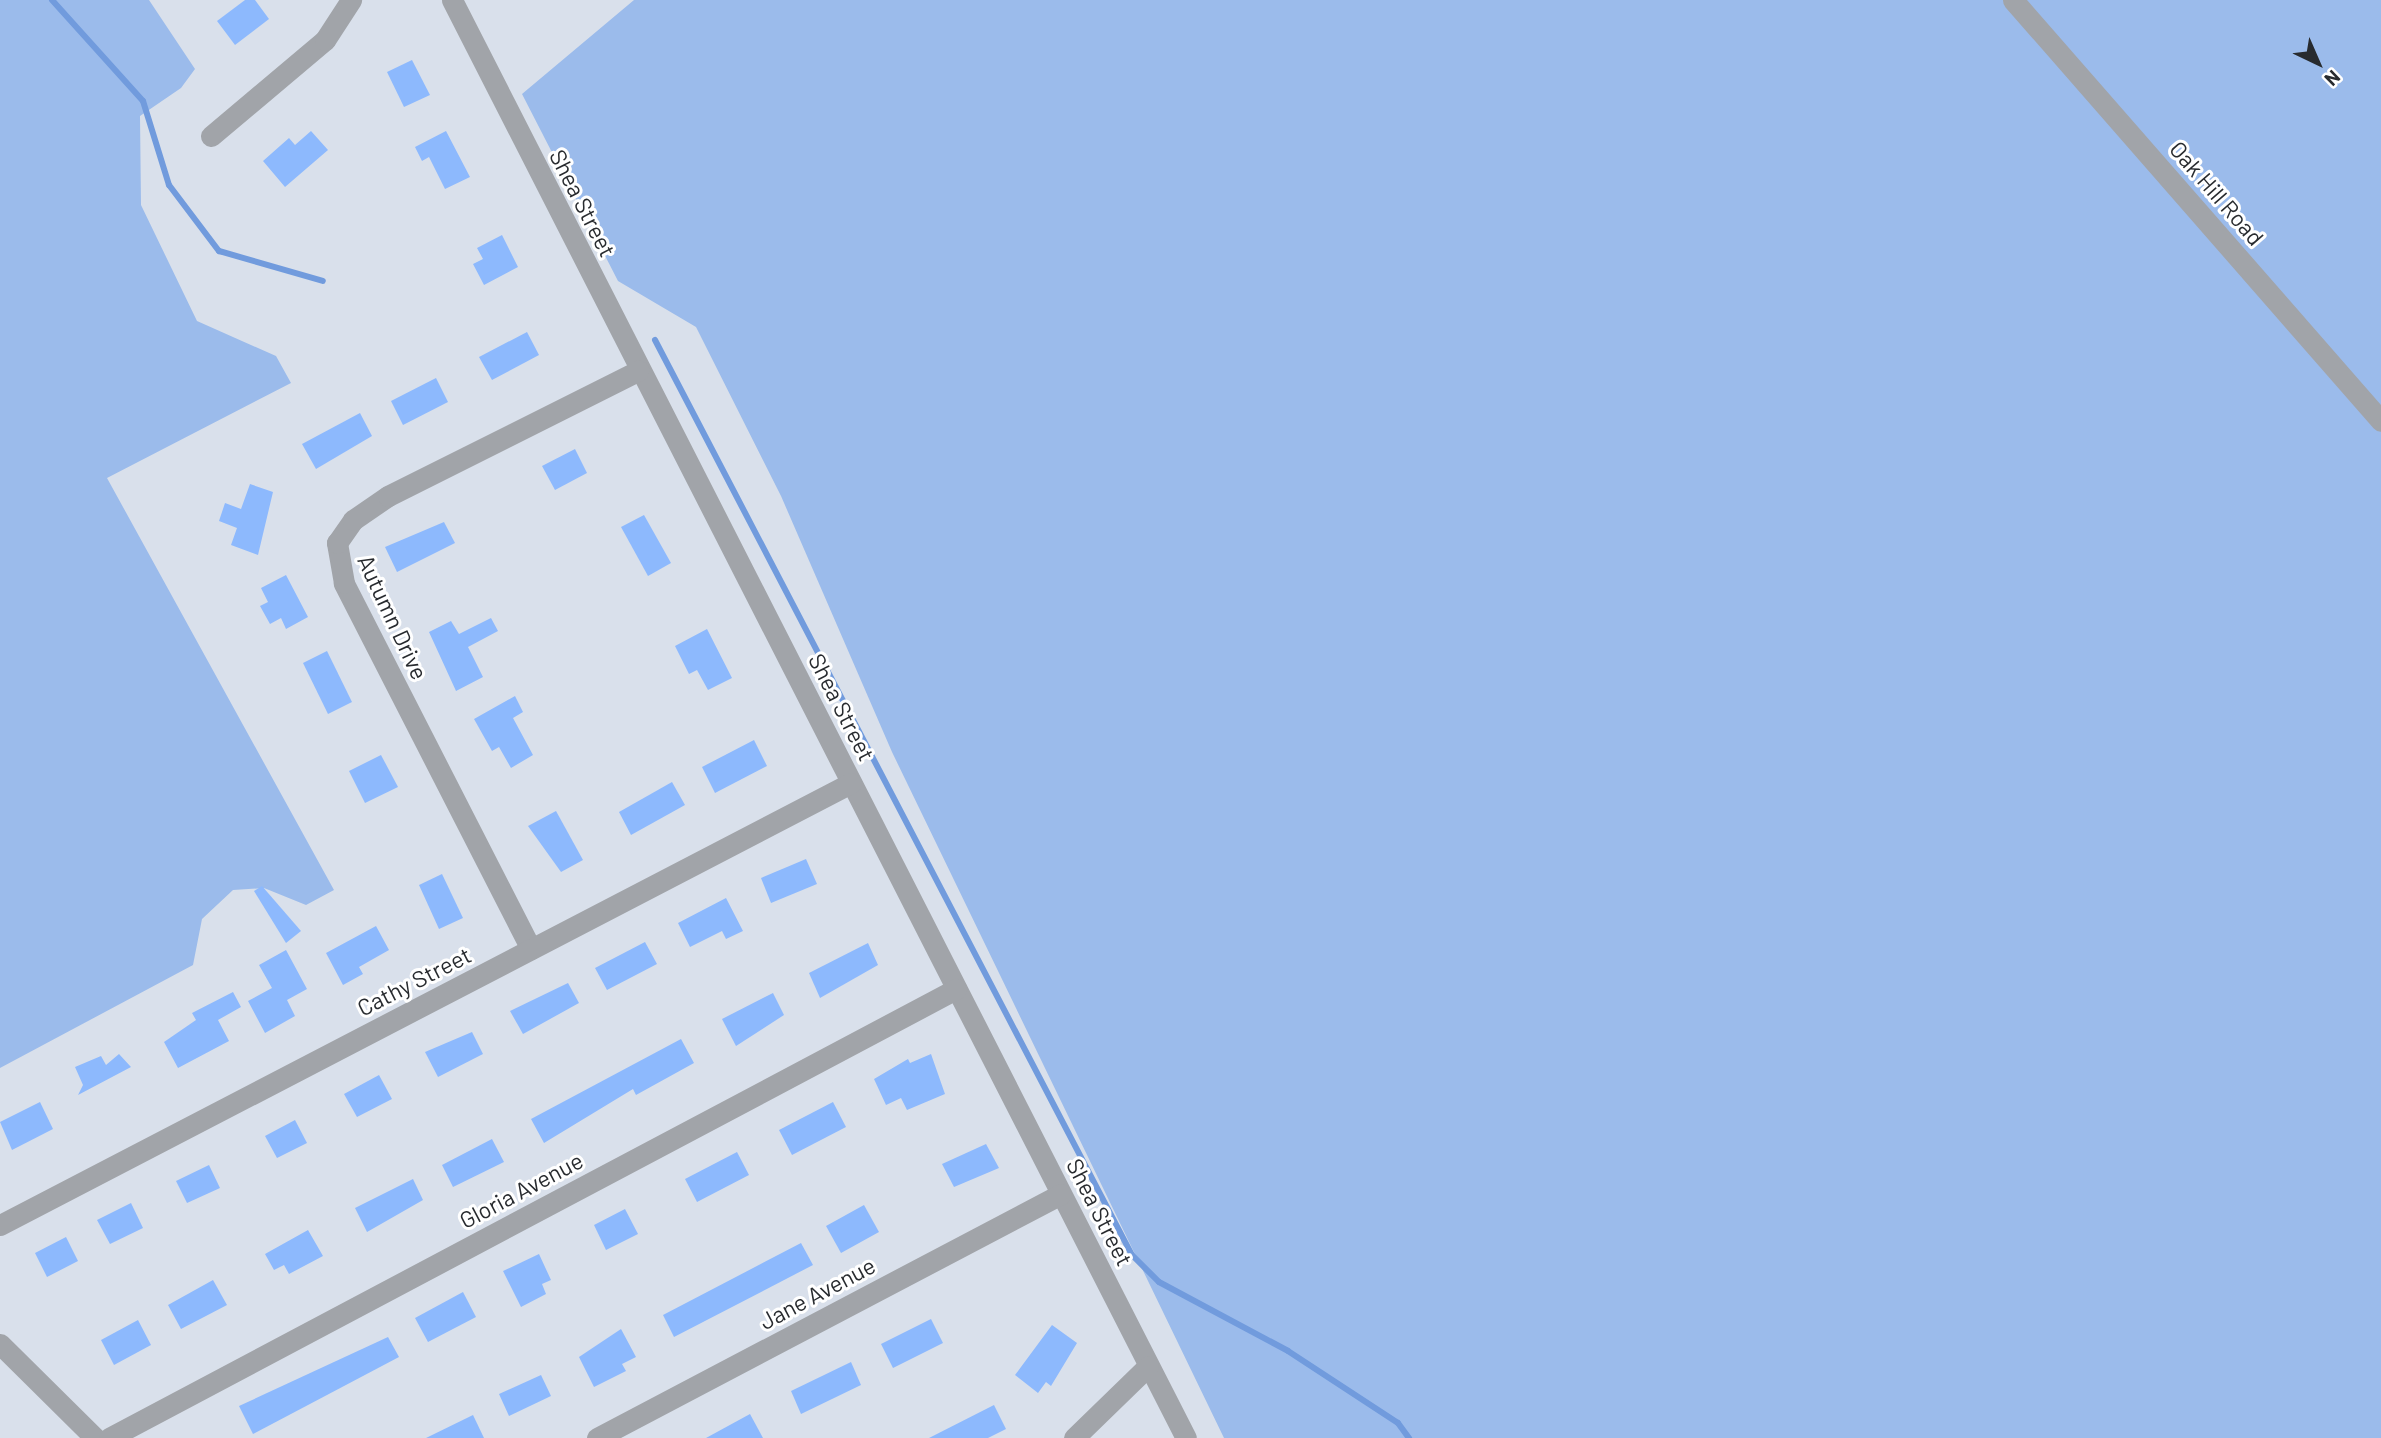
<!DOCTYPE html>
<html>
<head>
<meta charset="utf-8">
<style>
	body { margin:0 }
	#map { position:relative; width:2381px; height:1438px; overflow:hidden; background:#d9e0eb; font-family:Barlow,sans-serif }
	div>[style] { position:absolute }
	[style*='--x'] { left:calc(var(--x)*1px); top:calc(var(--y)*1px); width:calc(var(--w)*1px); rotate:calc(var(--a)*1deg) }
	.green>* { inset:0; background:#9bbbeb }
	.stream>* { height:6px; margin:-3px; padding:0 3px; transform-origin:3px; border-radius:3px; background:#719bdd }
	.building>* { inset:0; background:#8db9fd }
	.minor>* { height:21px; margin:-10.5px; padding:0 10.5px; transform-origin:10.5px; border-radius:10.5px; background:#a1a4a9 }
	.tertiary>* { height:21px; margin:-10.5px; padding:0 10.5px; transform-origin:10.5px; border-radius:10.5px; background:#a1a4a9 }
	span { translate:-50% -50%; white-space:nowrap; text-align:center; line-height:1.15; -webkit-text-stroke:6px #fff; paint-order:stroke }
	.street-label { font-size:23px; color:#282b2f }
	.north { position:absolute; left:2283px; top:28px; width:70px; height:70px; -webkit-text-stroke:5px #fff; paint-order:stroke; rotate:136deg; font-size:19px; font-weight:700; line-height:28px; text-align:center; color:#282b2f }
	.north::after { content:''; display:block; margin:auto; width:24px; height:32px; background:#282b2f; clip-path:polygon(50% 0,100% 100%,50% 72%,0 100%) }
</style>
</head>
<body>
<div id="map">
	<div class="green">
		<i style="clip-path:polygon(0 0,149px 0,195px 69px,181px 88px,140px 116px,141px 205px,197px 321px,276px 356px,291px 383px,107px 478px,334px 890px,306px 905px,264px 888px,233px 890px,202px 919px,193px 965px,0 1068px)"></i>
		<i style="clip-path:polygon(634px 0,2381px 0,2381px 1438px,1224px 1438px,892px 752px,781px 496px,696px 327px,618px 281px,522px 94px)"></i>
	</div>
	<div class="stream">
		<i style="--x:52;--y:0;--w:136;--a:48"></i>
		<i style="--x:143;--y:101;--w:88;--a:72.8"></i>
		<i style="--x:169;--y:185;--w:83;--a:52.9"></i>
		<i style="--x:219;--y:251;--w:108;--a:16.1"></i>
		<i style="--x:655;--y:340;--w:1032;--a:62.47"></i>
		<i style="--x:1132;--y:1255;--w:38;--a:45"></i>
		<i style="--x:1159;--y:1282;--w:146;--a:28.1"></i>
		<i style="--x:1288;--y:1351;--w:131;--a:33.2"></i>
		<i style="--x:1398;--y:1423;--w:19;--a:54"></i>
	</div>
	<div class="building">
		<i style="clip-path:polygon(245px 0,255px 0,269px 19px,235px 45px,217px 21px)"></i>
		<i style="clip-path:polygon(412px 60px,430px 95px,404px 107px,387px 72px)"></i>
		<i style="clip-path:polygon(311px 131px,328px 150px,285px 187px,263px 161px,289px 138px,295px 145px)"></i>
		<i style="clip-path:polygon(446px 131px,470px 177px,445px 189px,429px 157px,422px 161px,415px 147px)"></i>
		<i style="clip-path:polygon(502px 235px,518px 267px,484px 285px,473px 264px,483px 259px,477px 248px)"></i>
		<i style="clip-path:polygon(527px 332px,539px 355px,492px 380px,479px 357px)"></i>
		<i style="clip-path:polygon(436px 378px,448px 402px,403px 425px,391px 401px)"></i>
		<i style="clip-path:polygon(360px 413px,372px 436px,316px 469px,302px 444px)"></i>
		<i style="clip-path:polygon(575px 449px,587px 473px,555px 490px,542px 466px)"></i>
		<i style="clip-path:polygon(250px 484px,273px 492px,258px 555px,231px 545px,237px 528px,219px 521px,225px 503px,241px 509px)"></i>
		<i style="clip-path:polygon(644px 515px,671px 563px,648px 576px,621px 527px)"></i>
		<i style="clip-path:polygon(444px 522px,455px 543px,397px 572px,385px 547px)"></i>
		<i style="clip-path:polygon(286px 575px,308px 617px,286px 629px,281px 618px,270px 624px,260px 606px,268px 602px,261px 588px)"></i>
		<i style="clip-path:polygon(491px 618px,498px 631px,468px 647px,483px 677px,456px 691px,429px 632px,451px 621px,459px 634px)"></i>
		<i style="clip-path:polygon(707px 629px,732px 678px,708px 690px,697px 670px,689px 674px,675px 646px)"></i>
		<i style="clip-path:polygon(327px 651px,352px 702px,328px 714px,303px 663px)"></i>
		<i style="clip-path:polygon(515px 696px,523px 712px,513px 718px,533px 755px,511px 768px,499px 747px,492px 751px,474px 719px)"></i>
		<i style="clip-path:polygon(754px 740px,767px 766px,715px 793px,702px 767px)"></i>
		<i style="clip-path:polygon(381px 755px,398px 787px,365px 803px,349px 771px)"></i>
		<i style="clip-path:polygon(672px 782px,685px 805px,631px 835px,619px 812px)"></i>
		<i style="clip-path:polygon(556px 811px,583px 860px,561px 872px,528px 826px)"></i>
		<i style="clip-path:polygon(806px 859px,817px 884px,771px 903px,761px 878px)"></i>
		<i style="clip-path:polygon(442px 874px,463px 918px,439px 929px,419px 885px)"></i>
		<i style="clip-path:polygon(262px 886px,301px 931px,286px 943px,254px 891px)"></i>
		<i style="clip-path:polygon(726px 898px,743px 931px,726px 939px,722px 931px,690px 947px,678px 923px)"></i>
		<i style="clip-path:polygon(376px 926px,389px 950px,359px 967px,363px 974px,343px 985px,326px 953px)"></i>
		<i style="clip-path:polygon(645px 942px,657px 964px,607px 990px,595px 968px)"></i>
		<i style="clip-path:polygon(868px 943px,878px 965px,820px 998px,809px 973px)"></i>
		<i style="clip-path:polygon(286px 950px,307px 989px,287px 1000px,295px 1016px,265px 1033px,248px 1001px,272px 988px,259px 965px)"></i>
		<i style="clip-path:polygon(568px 983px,579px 1003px,523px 1034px,510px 1011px)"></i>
		<i style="clip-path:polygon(233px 992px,241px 1007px,218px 1020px,229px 1041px,178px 1068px,164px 1042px,196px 1020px,192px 1013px)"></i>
		<i style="clip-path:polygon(773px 993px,784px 1015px,736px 1046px,722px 1019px)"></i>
		<i style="clip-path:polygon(472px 1032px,483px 1054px,438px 1077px,425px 1052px)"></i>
		<i style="clip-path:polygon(681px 1039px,694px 1063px,636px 1095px,633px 1089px,544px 1143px,531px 1119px)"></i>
		<i style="clip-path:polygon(119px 1054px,131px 1067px,78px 1095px,83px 1085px,75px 1067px,101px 1056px,106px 1065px)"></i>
		<i style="clip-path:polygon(931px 1054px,945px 1094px,907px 1110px,901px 1098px,886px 1105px,874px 1079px,908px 1059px,910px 1063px)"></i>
		<i style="clip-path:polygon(379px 1075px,392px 1099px,357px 1117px,344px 1094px)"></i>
		<i style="clip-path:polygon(40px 1102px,53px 1129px,12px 1150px,0 1122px)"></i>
		<i style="clip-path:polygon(833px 1102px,846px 1127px,792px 1155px,779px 1130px)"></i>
		<i style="clip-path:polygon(295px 1120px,307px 1143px,277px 1158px,265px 1136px)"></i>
		<i style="clip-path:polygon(492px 1139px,504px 1162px,453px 1187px,442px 1165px)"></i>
		<i style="clip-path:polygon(986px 1144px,999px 1168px,954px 1187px,942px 1164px)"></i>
		<i style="clip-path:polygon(737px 1152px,749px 1175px,697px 1202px,685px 1179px)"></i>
		<i style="clip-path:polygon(209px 1165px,220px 1188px,187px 1203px,176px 1181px)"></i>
		<i style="clip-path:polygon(413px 1179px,423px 1200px,367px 1232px,355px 1208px)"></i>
		<i style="clip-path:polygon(131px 1203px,143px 1228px,110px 1244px,97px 1220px)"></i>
		<i style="clip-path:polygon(864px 1205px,879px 1232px,841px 1253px,826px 1226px)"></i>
		<i style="clip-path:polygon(625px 1209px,638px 1234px,606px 1250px,594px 1225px)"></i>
		<i style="clip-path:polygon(308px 1230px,323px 1256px,289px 1274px,284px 1265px,274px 1270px,265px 1254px)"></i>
		<i style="clip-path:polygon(66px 1237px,78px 1261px,47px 1277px,35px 1253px)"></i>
		<i style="clip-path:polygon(801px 1243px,813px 1265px,674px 1337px,663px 1315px)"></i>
		<i style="clip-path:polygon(539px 1254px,551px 1280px,542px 1284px,546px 1294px,521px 1307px,503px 1271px)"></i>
		<i style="clip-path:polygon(213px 1280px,227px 1305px,181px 1329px,168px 1305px)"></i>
		<i style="clip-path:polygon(463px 1292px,476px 1317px,428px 1342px,415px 1318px)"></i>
		<i style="clip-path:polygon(931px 1319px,943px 1343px,893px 1368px,881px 1344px)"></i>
		<i style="clip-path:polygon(138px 1320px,151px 1345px,114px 1365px,101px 1340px)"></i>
		<i style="clip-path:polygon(1052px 1325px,1077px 1343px,1051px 1386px,1046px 1382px,1038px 1393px,1015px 1375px)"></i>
		<i style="clip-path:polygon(621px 1329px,636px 1357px,622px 1364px,626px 1371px,594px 1387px,579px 1357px)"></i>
		<i style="clip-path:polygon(388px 1337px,399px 1357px,253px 1434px,239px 1406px)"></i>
		<i style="clip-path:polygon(851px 1362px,861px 1385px,801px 1414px,791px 1391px)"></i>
		<i style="clip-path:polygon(541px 1375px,551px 1396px,509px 1416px,499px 1394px)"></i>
		<i style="clip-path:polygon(994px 1405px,1006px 1429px,988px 1438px,929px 1438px)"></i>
		<i style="clip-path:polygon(750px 1414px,763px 1438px,706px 1438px)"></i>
		<i style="clip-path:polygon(473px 1415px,484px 1438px,426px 1438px)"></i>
	</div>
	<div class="minor">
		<i style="--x:452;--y:0;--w:1614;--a:62.96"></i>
		<i style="--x:211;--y:136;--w:149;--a:-40.1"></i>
		<i style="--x:325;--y:40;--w:48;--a:-57"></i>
		<i style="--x:531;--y:949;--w:411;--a:-117.1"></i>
		<i style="--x:344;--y:583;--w:41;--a:-99.9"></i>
		<i style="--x:337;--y:543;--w:28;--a:-55"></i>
		<i style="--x:353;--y:520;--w:42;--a:-34.4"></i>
		<i style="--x:388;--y:496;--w:280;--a:-26.6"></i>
		<i style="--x:0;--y:1225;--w:959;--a:-27.45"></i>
		<i style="--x:0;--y:1344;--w:134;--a:44.7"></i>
		<i style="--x:109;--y:1438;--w:959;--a:-27.93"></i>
		<i style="--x:597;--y:1438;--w:524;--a:-27.74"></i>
		<i style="--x:1074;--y:1438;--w:103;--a:-44.2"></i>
	</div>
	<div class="tertiary">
		<i style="--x:2013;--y:0;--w:559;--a:48.84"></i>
	</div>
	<div class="street-label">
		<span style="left:2217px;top:193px;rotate:49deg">Oak Hill Road</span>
		<span style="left:583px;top:203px;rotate:63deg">Shea Street</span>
		<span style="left:393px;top:617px;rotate:65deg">Autumn Drive</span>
		<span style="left:842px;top:707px;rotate:63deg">Shea Street</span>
		<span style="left:414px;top:981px;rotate:-27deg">Cathy Street</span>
		<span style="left:521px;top:1190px;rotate:-28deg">Gloria Avenue</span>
		<span style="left:1100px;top:1212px;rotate:63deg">Shea Street</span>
		<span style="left:817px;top:1293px;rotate:-28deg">Jane Avenue</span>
	</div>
	<div class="north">N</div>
</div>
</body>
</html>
